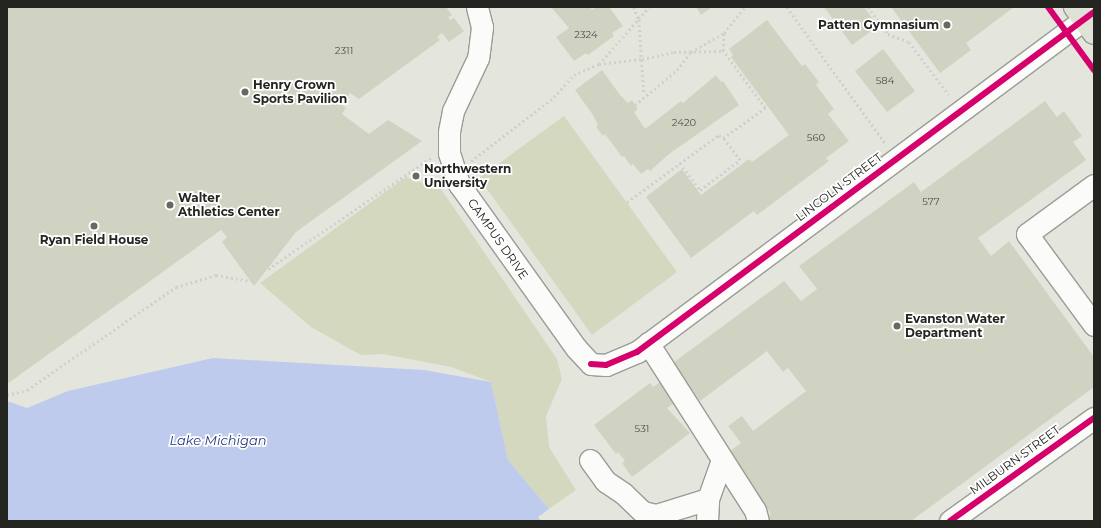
<!DOCTYPE html>
<html>
<head>
<meta charset="utf-8">
<style>
	body { margin:0 }
	#map { position:relative; width:1101px; height:528px; overflow:hidden; background:#e4e6de; font-family:Montserrat,sans-serif }
	div>[style] { position:absolute }
	[style*='--x'] { left:calc(var(--x)*1px); top:calc(var(--y)*1px); width:calc(var(--w)*1px); rotate:calc(var(--a)*1deg) }
	.green>* { inset:0; background:#d3d8be }
	.water>* { inset:0; background:#becbed }
	.building>* { inset:0; background:#d0d3c1 }
	.path>* { height:2.5px; margin-top:-1.25px; transform-origin:0; background:repeating-linear-gradient(90deg,#d0d1ce 0 2px,transparent 0 5px) }
	.roads { filter:drop-shadow(1px 0 #9a9c96) drop-shadow(-1px 0 #9a9c96) drop-shadow(0 1px #9a9c96) drop-shadow(0 -1px #9a9c96) }
	.minor>* { height:21px; margin:-10.5px; padding:0 10.5px; transform-origin:10.5px; border-radius:10.5px; background:#fbfbfa }
	.major>* { height:22px; margin:-11px; padding:0 11px; transform-origin:11px; border-radius:11px; background:#e0e1d7 }
	.cycleway>* { height:6px; margin:-3px; padding:0 3px; transform-origin:3px; border-radius:3px; background:#d6006c }
	.dots>* { width:11px; height:11px; translate:-50% -50%; box-sizing:border-box; border:2px solid #fff; border-radius:50% }
	span { translate:-50% -50%; white-space:nowrap; text-align:center; line-height:1.15; -webkit-text-stroke:3.5px #fff; paint-order:stroke }
	.number-label { font-size:10px; color:#4f5048 }
	.number-label span { -webkit-text-stroke-width:0 }
	.poi-label { font-size:12px; color:#242520; font-weight:700 }
	.right { translate:-100% -50%; text-align:right }
	.left { translate:0 -50%; text-align:left }
	.street-label { font-size:12px; color:#242520 }
	.water-label { font-size:13px; color:#263982; font-style:italic }
	.frame { position:absolute; inset:0; border:8px solid #242520; pointer-events:none }
</style>
</head>
<body>
<div id="map">
	<div class="green">
		<i style="clip-path:polygon(564px 116px,677px 272px,592px 335px,479px 178px)"></i>
		<i style="clip-path:polygon(406px 177px,441px 189px,557px 359px,562px 379px,546px 416px,549px 447px,576px 490px,549px 509px,508px 460px,491px 382px,451px 367px,383px 354px,361px 355px,311px 327px,260px 283px)"></i>
	</div>
	<div class="water">
		<i style="clip-path:polygon(213px 358px,424px 370px,491px 382px,508px 460px,549px 509px,538px 517px,541px 521px,7px 521px,7px 401px,27px 408px,68px 391px)"></i>
	</div>
	<div class="building">
		<i style="clip-path:polygon(7px 7px,446px 7px,452px 15px,448px 17px,450px 20px,454px 18px,464px 31px,449px 42px,442px 33px,437px 37px,440px 40px,359px 99px,350px 93px,342px 105px,346px 108px,342px 114px,369px 134px,388px 120px,422px 141px,296px 232px,254px 286px,222px 242px,227px 237px,221px 230px,7px 384px)"></i>
		<i style="clip-path:polygon(551px 7px,590px 7px,592px 10px,596px 7px,609px 7px,623px 26px,612px 33px,614px 36px,588px 55px,586px 53px,574px 61px,556px 37px,569px 28px)"></i>
		<i style="clip-path:polygon(696px 7px,712px 7px,701px 15px)"></i>
		<i style="clip-path:polygon(824px 7px,864px 7px,878px 26px,852px 45px)"></i>
		<i style="clip-path:polygon(891px 7px,1014px 7px,966px 43px,971px 50px,940px 73px)"></i>
		<i style="clip-path:polygon(767px 20px,802px 66px,805px 64px,819px 82px,816px 85px,834px 109px,828px 114px,849px 141px,826px 158px,829px 161px,757px 215px,754px 211px,691px 258px,646px 197px,682px 169px,701px 195px,749px 159px,752px 162px,789px 135px,731px 57px,733px 55px,729px 49px)"></i>
		<i style="clip-path:polygon(883px 49px,915px 91px,887px 112px,855px 71px)"></i>
		<i style="clip-path:polygon(602px 70px,620px 95px,628px 103px,632px 100px,635px 105px,638px 109px,634px 112px,645px 129px,681px 101px,683px 103px,716px 75px,721px 82px,723px 81px,739px 105px,669px 154px,650px 171px,648px 169px,641px 174px,633px 164px,631px 166px,624px 156px,622px 157px,605px 134px,603px 136px,596px 127px,598px 125px,593px 115px,575px 90px)"></i>
		<i style="clip-path:polygon(1045px 101px,1057px 117px,1064px 111px,1082px 136px,1073px 142px,1086px 160px,978px 238px,991px 256px,1009px 241px,1094px 357px,1094px 387px,911px 521px,769px 521px,767px 518px,771px 514px,726px 454px,741px 443px,728px 426px,742px 416px,753px 431px,806px 391px,788px 368px,783px 372px,767px 351px,700px 401px,673px 363px,784px 281px,801px 301px,817px 289px,799px 266px,914px 182px,921px 192px)"></i>
		<i style="clip-path:polygon(662px 381px,677px 401px,667px 408px,690px 433px,632px 477px,622px 463px,625px 461px,618px 452px,616px 454px,594px 425px,650px 383px,653px 387px)"></i>
	</div>
	<div class="path">
		<i style="--x:634;--y:7;--w:14;--a:69"></i>
		<i style="--x:639;--y:20;--w:74;--a:86.1"></i>
		<i style="--x:787;--y:7;--w:168;--a:54.2"></i>
		<i style="--x:868;--y:7;--w:34;--a:53"></i>
		<i style="--x:888;--y:34;--w:22;--a:21"></i>
		<i style="--x:909;--y:42;--w:66;--a:53"></i>
		<i style="--x:599;--y:64;--w:43;--a:-6.6"></i>
		<i style="--x:642;--y:59;--w:33;--a:-12"></i>
		<i style="--x:674;--y:52;--w:49;--a:-1.2"></i>
		<i style="--x:723;--y:51;--w:18;--a:-87"></i>
		<i style="--x:635;--y:105;--w:55;--a:-39.8"></i>
		<i style="--x:677;--y:70;--w:23;--a:-52"></i>
		<i style="--x:691;--y:52;--w:38;--a:-30"></i>
		<i style="--x:724;--y:33;--w:33;--a:-51"></i>
		<i style="--x:471;--y:161;--w:105;--a:-37.6"></i>
		<i style="--x:554;--y:97;--w:30;--a:-48"></i>
		<i style="--x:574;--y:75;--w:27;--a:-24"></i>
		<i style="--x:599;--y:64;--w:76;--a:-48.7"></i>
		<i style="--x:680;--y:163;--w:34;--a:53"></i>
		<i style="--x:700;--y:190;--w:50;--a:-36.9"></i>
		<i style="--x:740;--y:160;--w:28;--a:-128"></i>
		<i style="--x:627;--y:202;--w:114;--a:-36.1"></i>
		<i style="--x:719;--y:135;--w:5;--a:37"></i>
		<i style="--x:723;--y:138;--w:52;--a:-35.5"></i>
		<i style="--x:765;--y:108;--w:71;--a:-126.4"></i>
		<i style="--x:268;--y:269;--w:199;--a:-34.3"></i>
		<i style="--x:7;--y:395;--w:21;--a:-14"></i>
		<i style="--x:27;--y:390;--w:181;--a:-34.7"></i>
		<i style="--x:176;--y:287;--w:42;--a:-16.7"></i>
		<i style="--x:216;--y:275;--w:35;--a:10"></i>
	</div>
	<div class="roads">
		<div class="minor">
			<i style="--x:477;--y:7;--w:21;--a:76"></i>
			<i style="--x:482;--y:27;--w:31;--a:97"></i>
			<i style="--x:478;--y:58;--w:59;--a:115.3"></i>
			<i style="--x:453;--y:111;--w:21;--a:101"></i>
			<i style="--x:449;--y:132;--w:21;--a:90"></i>
			<i style="--x:449;--y:153;--w:33;--a:72"></i>
			<i style="--x:459;--y:184;--w:201;--a:54.5"></i>
			<i style="--x:576;--y:348;--w:22;--a:47"></i>
			<i style="--x:591;--y:364;--w:15;--a:4"></i>
			<i style="--x:606;--y:365;--w:34;--a:-23"></i>
			<i style="--x:637;--y:352;--w:570;--a:-36.65"></i>
			<i style="--x:1094;--y:185;--w:83;--a:143.8"></i>
			<i style="--x:1027;--y:234;--w:113;--a:53.6"></i>
			<i style="--x:648;--y:343;--w:198;--a:57.4"></i>
			<i style="--x:755;--y:510;--w:11;--a:75"></i>
			<i style="--x:590;--y:460;--w:26;--a:54"></i>
			<i style="--x:605;--y:481;--w:22;--a:34"></i>
			<i style="--x:623;--y:493;--w:28;--a:44"></i>
			<i style="--x:643;--y:512;--w:13;--a:13"></i>
			<i style="--x:656;--y:515;--w:54;--a:-17.1"></i>
			<i style="--x:707;--y:521;--w:22;--a:-87"></i>
			<i style="--x:708;--y:499;--w:41;--a:-70.3"></i>
			<i style="--x:950;--y:521;--w:177;--a:-35.6"></i>
		</div>
		<div class="major">
			<i style="--x:1075;--y:7;--w:32;--a:54"></i>
		</div>
	</div>
	<div class="cycleway">
		<i style="--x:1048;--y:7;--w:78;--a:53.9"></i>
		<i style="--x:591;--y:364;--w:15;--a:4"></i>
		<i style="--x:606;--y:365;--w:34;--a:-23"></i>
		<i style="--x:637;--y:352;--w:570;--a:-36.65"></i>
		<i style="--x:950;--y:521;--w:177;--a:-35.6"></i>
	</div>
	<div class="dots">
		<i style="left:947px;top:25px;background:#676962"></i>
		<i style="left:245px;top:92px;background:#676962"></i>
		<i style="left:416px;top:176px;background:#676962"></i>
		<i style="left:170px;top:205px;background:#676962"></i>
		<i style="left:94px;top:226px;background:#676962"></i>
		<i style="left:897px;top:326px;background:#676962"></i>
	</div>
	<div class="number-label">
		<span style="left:586px;top:35px">2324</span>
		<span style="left:344px;top:51px">2311</span>
		<span style="left:885px;top:81px">584</span>
		<span style="left:684px;top:123px">2420</span>
		<span style="left:816px;top:138px">560</span>
		<span style="left:931px;top:202px">577</span>
		<span style="left:642px;top:429px">531</span>
	</div>
	<div class="poi-label">
		<span class="right" style="left:939px;top:25px">Patten Gymnasium</span>
		<span class="left" style="left:253px;top:92px">Henry Crown<br>Sports Pavilion</span>
		<span class="left" style="left:424px;top:176px">Northwestern<br>University</span>
		<span class="left" style="left:178px;top:205px">Walter<br>Athletics Center</span>
		<span style="left:94px;top:240px">Ryan Field House</span>
		<span class="left" style="left:905px;top:326px">Evanston Water<br>Department</span>
	</div>
	<div class="street-label">
		<span style="left:839px;top:187px;rotate:-37deg">LINCOLN STREET</span>
		<span style="left:498px;top:239px;rotate:55deg">CAMPUS DRIVE</span>
		<span style="left:1015px;top:460px;rotate:-36deg">MILBURN STREET</span>
	</div>
	<div class="water-label">
		<span style="left:218px;top:440px">Lake Michigan</span>
	</div>
	<div class="frame"></div>
</div>
</body>
</html>
